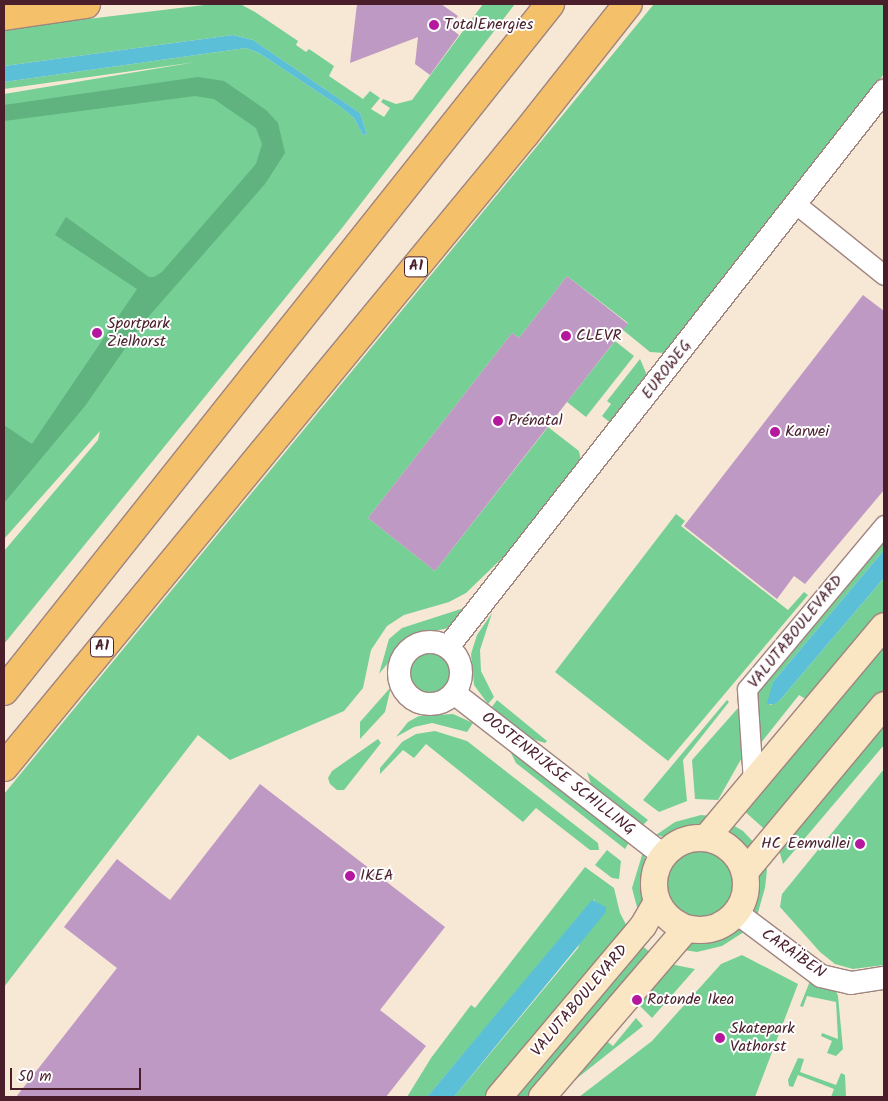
<!DOCTYPE html>
<html>
<head>
<meta charset="utf-8">
<style>
	body { margin:0 }
	#map { position:relative; width:888px; height:1101px; overflow:hidden; background:#f7e8d5; font-family:Kalam,sans-serif }
	div>[style] { position:absolute }
	[style*='--x'] { left:calc(var(--x)*1px); top:calc(var(--y)*1px); width:calc(var(--w)*1px); rotate:calc(var(--a)*1deg) }
	.green>* { inset:0; background:#76cf95 }
	.round { border-radius:50% }
	.forest>* { inset:0; background:#60b27e }
	.water>* { inset:0; background:#5abfd7 }
	.building>* { inset:0; background:#bd99c3 }
	.roads { filter:drop-shadow(1px 0 #a08480) drop-shadow(-1px 0 #a08480) drop-shadow(0 1px #a08480) drop-shadow(0 -1px #a08480) }
	.minor>* { height:19px; margin:-9.5px; padding:0 9.5px; transform-origin:9.5px; border-radius:9.5px; background:#fff }
	.tertiary>* { height:22px; margin:-11px; padding:0 11px; transform-origin:11px; border-radius:11px; background:#fff }
	.tertiary>.ring { margin:-11px; padding:0; box-sizing:content-box; background:none; border:22px solid #fff; border-radius:50% }
	.secondary>* { height:26px; margin:-13px; padding:0 13px; transform-origin:13px; border-radius:13px; background:#fbe6c3 }
	.secondary>.ring { margin:-13px; padding:0; box-sizing:content-box; background:none; border:26px solid #fbe6c3; border-radius:50% }
	.primary>* { height:28px; margin:-14px; padding:0 14px; transform-origin:14px; border-radius:14px; background:#f4c16a }
	.motorway>* { height:28px; margin:-14px; padding:0 14px; transform-origin:14px; border-radius:14px; background:#f4c16a }
	.dots>* { width:14px; height:14px; translate:-50% -50%; box-sizing:border-box; border:2px solid #fff; border-radius:50% }
	span { translate:-50% -50%; white-space:nowrap; text-align:center; line-height:1.15; -webkit-text-stroke:4px #fff; paint-order:stroke }
	.shield-label span { padding:1px 4px; background:#fff; border:1px solid; border-radius:4px; -webkit-text-stroke-width:0 }
	.shield-label { font-size:15px; color:#4a1f2b; font-weight:700 }
	.poi-label { font-size:16px; color:#4a1f2b }
	.left { translate:0 -50%; text-align:left }
	.right { translate:-100% -50%; text-align:right }
	.street-label { font-size:16px; color:#4a1f2b }
	.frame { position:absolute; inset:0; border:5px solid #4a1f2b; pointer-events:none }
	.scale { position:absolute; left:10px; top:1068px; width:131px; height:22px; box-sizing:border-box; border:2px solid #4a1f2b; border-top:0; padding-left:6px; font-size:15px; line-height:18px; white-space:nowrap; color:#4a1f2b; -webkit-text-stroke:4px #fff; paint-order:stroke }
</style>
</head>
<body>
<div id="map">
	<div class="green">
		<i style="clip-path:polygon(213px 4px,240px 4px,255px 12px,298px 41px,296px 45px,306px 52px,309px 49px,334px 66px,329px 76px,363px 99px,370px 91px,380px 98px,371px 109px,384px 117px,390px 108px,381px 102px,383px 99px,396px 104px,412px 100px,483px 4px,515px 4px,342px 228px,4px 644px,4px 551px,98px 440px,100px 431px,4px 539px,4px 94px,196px 62px,4px 89px,4px 82px,246px 48px,259px 53px,342px 108px,354px 118px,363px 135px,367px 134px,360px 113px,253px 40px,233px 35px,4px 66px,4px 29px)"></i>
		<i style="clip-path:polygon(654px 4px,884px 4px,884px 74px,665px 353px,650px 352px,623px 330px,628px 323px,567px 276px,519px 338px,512px 333px,368px 518px,435px 571px,548px 427px,579px 451px,581px 461px,525px 536px,466px 593px,449px 602px,404px 615px,387px 626px,371px 650px,363px 688px,344px 711px,230px 760px,198px 735px,4px 987px,4px 794px)"></i>
		<i style="clip-path:polygon(615px 341px,634px 356px,586px 417px,567px 402px)"></i>
		<i style="clip-path:polygon(640px 359px,647px 375px,612px 424px,602px 416px,611px 404px,607px 401px)"></i>
		<i style="clip-path:polygon(676px 514px,685px 521px,681px 526px,788px 610px,804px 592px,808px 595px,668px 761px,555px 672px)"></i>
		<i style="clip-path:polygon(884px 533px,884px 550px,773px 682px,770px 705px,780px 700px,884px 578px,884px 618px,807px 700px,799px 695px,756px 749px,755px 698px,758px 687px)"></i>
		<i style="clip-path:polygon(464px 608px,449px 628px,419px 634px,406px 641px,379px 674px,389px 639px,402px 628px)"></i>
		<i style="clip-path:polygon(492px 613px,480px 650px,481px 671px,494px 697px,488px 704px,474px 685px,471px 654px,477px 635px)"></i>
		<i style="clip-path:polygon(884px 633px,884px 698px,770px 834px,742px 809px)"></i>
		<i class="round" style="left:410px;top:653px;width:42px;height:42px"></i>
		<i style="clip-path:polygon(391px 687px,385px 712px,360px 739px,360px 722px)"></i>
		<i style="clip-path:polygon(497px 700px,547px 741px,545px 743px,529px 738px,492px 707px)"></i>
		<i style="clip-path:polygon(727px 700px,729px 702px,683px 760px,687px 801px,659px 812px,643px 800px)"></i>
		<i style="clip-path:polygon(738px 708px,744px 754px,718px 800px,695px 799px,692px 760px)"></i>
		<i style="clip-path:polygon(884px 713px,884px 745px,783px 864px,779px 850px)"></i>
		<i style="clip-path:polygon(453px 714px,473px 723px,467px 732px,432px 723px,414px 727px,396px 737px,408px 722px,419px 716px)"></i>
		<i style="clip-path:polygon(435px 731px,467px 741px,598px 843px,599px 850px,590px 850px,536px 808px,523px 822px,426px 744px,414px 758px,403px 750px,380px 774px,380px 768px,402px 742px,416px 734px)"></i>
		<i style="clip-path:polygon(378px 739px,381px 743px,344px 790px,337px 790px,330px 784px,328px 778px,332px 771px)"></i>
		<i style="clip-path:polygon(509px 749px,630px 841px,625px 849px,516px 763px)"></i>
		<i style="clip-path:polygon(884px 769px,884px 965px,853px 969px,835px 964px,820px 952px,780px 907px,782px 894px)"></i>
		<i style="clip-path:polygon(587px 772px,648px 820px,642px 826px,592px 787px)"></i>
		<i style="clip-path:polygon(701px 815px,712px 816px,699px 830px,668px 838px,656px 835px,675px 822px)"></i>
		<i style="clip-path:polygon(726px 821px,743px 831px,758px 847px,744px 855px,721px 835px)"></i>
		<i class="round" style="left:664px;top:848px;width:72px;height:72px"></i>
		<i style="clip-path:polygon(607px 850px,621px 861px,619px 879px,612px 878px,595px 865px)"></i>
		<i style="clip-path:polygon(643px 852px,648px 867px,649px 893px,638px 911px,632px 888px)"></i>
		<i style="clip-path:polygon(763px 857px,767px 870px,765px 888px,757px 916px,751px 903px,753px 876px)"></i>
		<i style="clip-path:polygon(585px 867px,614px 888px,620px 913px,631px 934px,493px 1097px,454px 1097px,578px 948px,595px 899px,427px 1097px,407px 1097px,431px 1058px,471px 1005px,475px 1008px)"></i>
		<i style="clip-path:polygon(728px 929px,747px 930px,722px 946px,697px 952px,684px 950px,690px 937px)"></i>
		<i style="clip-path:polygon(641px 945px,655px 956px,537px 1097px,505px 1097px)"></i>
		<i style="clip-path:polygon(742px 955px,798px 984px,755px 1097px,579px 1097px,652px 1041px,721px 964px)"></i>
		<i style="clip-path:polygon(670px 964px,695px 969px,652px 1018px,636px 1002px)"></i>
		<i style="clip-path:polygon(810px 981px,835px 989px,838px 996px,843px 1049px,836px 1056px,827px 1053px,832px 1041px,821px 1036px,822px 1033px,838px 1039px,836px 1002px,807px 996px,803px 1007px,800px 1006px)"></i>
		<i style="clip-path:polygon(636px 1018px,643px 1026px,571px 1083px,605px 1040px,613px 1046px)"></i>
		<i style="clip-path:polygon(798px 1058px,804px 1059px,800px 1072px,836px 1085px,841px 1073px,845px 1075px,846px 1097px,831px 1097px,834px 1089px,798px 1075px,793px 1087px,789px 1086px,788px 1080px)"></i>
	</div>
	<div class="forest">
		<i style="clip-path:polygon(198px 77px,224px 81px,266px 110px,278px 123px,285px 153px,265px 184px,142px 324px,85px 406px,4px 503px,4px 425px,32px 444px,137px 289px,55px 235px,66px 217px,149px 277px,154px 277px,162px 272px,256px 164px,262px 144px,256px 128px,214px 99px,195px 96px,4px 121px,4px 105px)"></i>
	</div>
	<div class="water">
		<i style="clip-path:polygon(233px 35px,253px 40px,360px 113px,367px 134px,363px 135px,354px 118px,342px 108px,259px 53px,246px 48px,4px 82px,4px 66px)"></i>
		<i style="clip-path:polygon(884px 550px,884px 578px,780px 700px,774px 704px,767px 704px,773px 682px)"></i>
		<i style="clip-path:polygon(592px 900px,606px 907px,606px 912px,454px 1097px,427px 1097px)"></i>
	</div>
	<div class="building">
		<i style="clip-path:polygon(357px 4px,441px 4px,458px 16px,449px 27px,459px 35px,430px 75px,415px 64px,418px 37px,350px 63px)"></i>
		<i style="clip-path:polygon(567px 276px,628px 324px,435px 571px,368px 518px,512px 333px,519px 338px)"></i>
		<i style="clip-path:polygon(863px 295px,884px 311px,884px 490px,805px 584px,794px 576px,777px 599px,684px 526px)"></i>
		<i style="clip-path:polygon(260px 784px,445px 927px,380px 1010px,426px 1046px,386px 1097px,16px 1097px,117px 968px,64px 927px,117px 859px,170px 900px)"></i>
	</div>
	<div class="roads">
		<div class="minor">
			<i style="--x:796;--y:204;--w:113;--a:38.9"></i>
			<i style="--x:753;--y:782;--w:93;--a:-93.7"></i>
			<i style="--x:747;--y:689;--w:214;--a:-50.1"></i>
		</div>
		<div class="tertiary">
			<i class="ring" style="left:399px;top:642px;width:40px;height:40px"></i>
			<i style="--x:448;--y:647;--w:707;--a:-51.9"></i>
			<i style="--x:454;--y:693;--w:264;--a:37.8"></i>
			<i style="--x:737;--y:913;--w:105;--a:36.9"></i>
			<i style="--x:821;--y:976;--w:31;--a:13"></i>
			<i style="--x:851;--y:983;--w:33;--a:-9"></i>
		</div>
		<div class="secondary">
			<i style="--x:707;--y:837;--w:275;--a:-50"></i>
			<i class="ring" style="left:654px;top:838px;width:66px;height:66px"></i>
			<i style="--x:745;--y:872;--w:217;--a:-50.2"></i>
			<i style="--x:499;--y:1097;--w:224;--a:-49.9"></i>
			<i style="--x:643;--y:926;--w:28;--a:-60"></i>
			<i style="--x:542;--y:1097;--w:221;--a:-49.4"></i>
		</div>
		<div class="primary">
			<i style="--x:4;--y:16;--w:83;--a:-8.3"></i>
		</div>
		<div class="motorway">
			<i style="--x:4;--y:691;--w:878;--a:-51.52"></i>
			<i style="--x:4;--y:767;--w:821;--a:-50.53"></i>
			<i style="--x:526;--y:133;--w:164;--a:-51.7"></i>
		</div>
	</div>
	<div class="dots">
		<i style="left:434px;top:25px;background:#b5179e"></i>
		<i style="left:97px;top:333px;background:#b5179e"></i>
		<i style="left:566px;top:336px;background:#b5179e"></i>
		<i style="left:498px;top:421px;background:#b5179e"></i>
		<i style="left:775px;top:432px;background:#b5179e"></i>
		<i style="left:860px;top:844px;background:#b5179e"></i>
		<i style="left:350px;top:876px;background:#b5179e"></i>
		<i style="left:637px;top:1000px;background:#b5179e"></i>
		<i style="left:720px;top:1038px;background:#b5179e"></i>
	</div>
	<div class="shield-label">
		<span style="left:416px;top:267px">A1</span>
		<span style="left:102px;top:647px">A1</span>
	</div>
	<div class="poi-label">
		<span class="left" style="left:444px;top:25px">TotalEnergies</span>
		<span class="left" style="left:107px;top:333px">Sportpark<br>Zielhorst</span>
		<span class="left" style="left:576px;top:336px">CLEVR</span>
		<span class="left" style="left:508px;top:421px">Prénatal</span>
		<span class="left" style="left:785px;top:432px">Karwei</span>
		<span class="right" style="left:850px;top:844px">HC Eemvallei</span>
		<span class="left" style="left:360px;top:876px">IKEA</span>
		<span class="left" style="left:647px;top:1000px">Rotonde Ikea</span>
		<span class="left" style="left:730px;top:1038px">Skatepark<br>Vathorst</span>
	</div>
	<div class="street-label">
		<span style="left:667px;top:370px;rotate:-52deg">EUROWEG</span>
		<span style="left:796px;top:632px;rotate:-51deg">VALUTABOULEVARD</span>
		<span style="left:558px;top:774px;rotate:38deg">OOSTENRIJKSE SCHILLING</span>
		<span style="left:793px;top:954px;rotate:35deg">CARAÏBEN</span>
		<span style="left:580px;top:1001px;rotate:-50deg">VALUTABOULEVARD</span>
	</div>
	<div class="frame"></div>
	<div class="scale">50 m</div>
</div>
</body>
</html>
